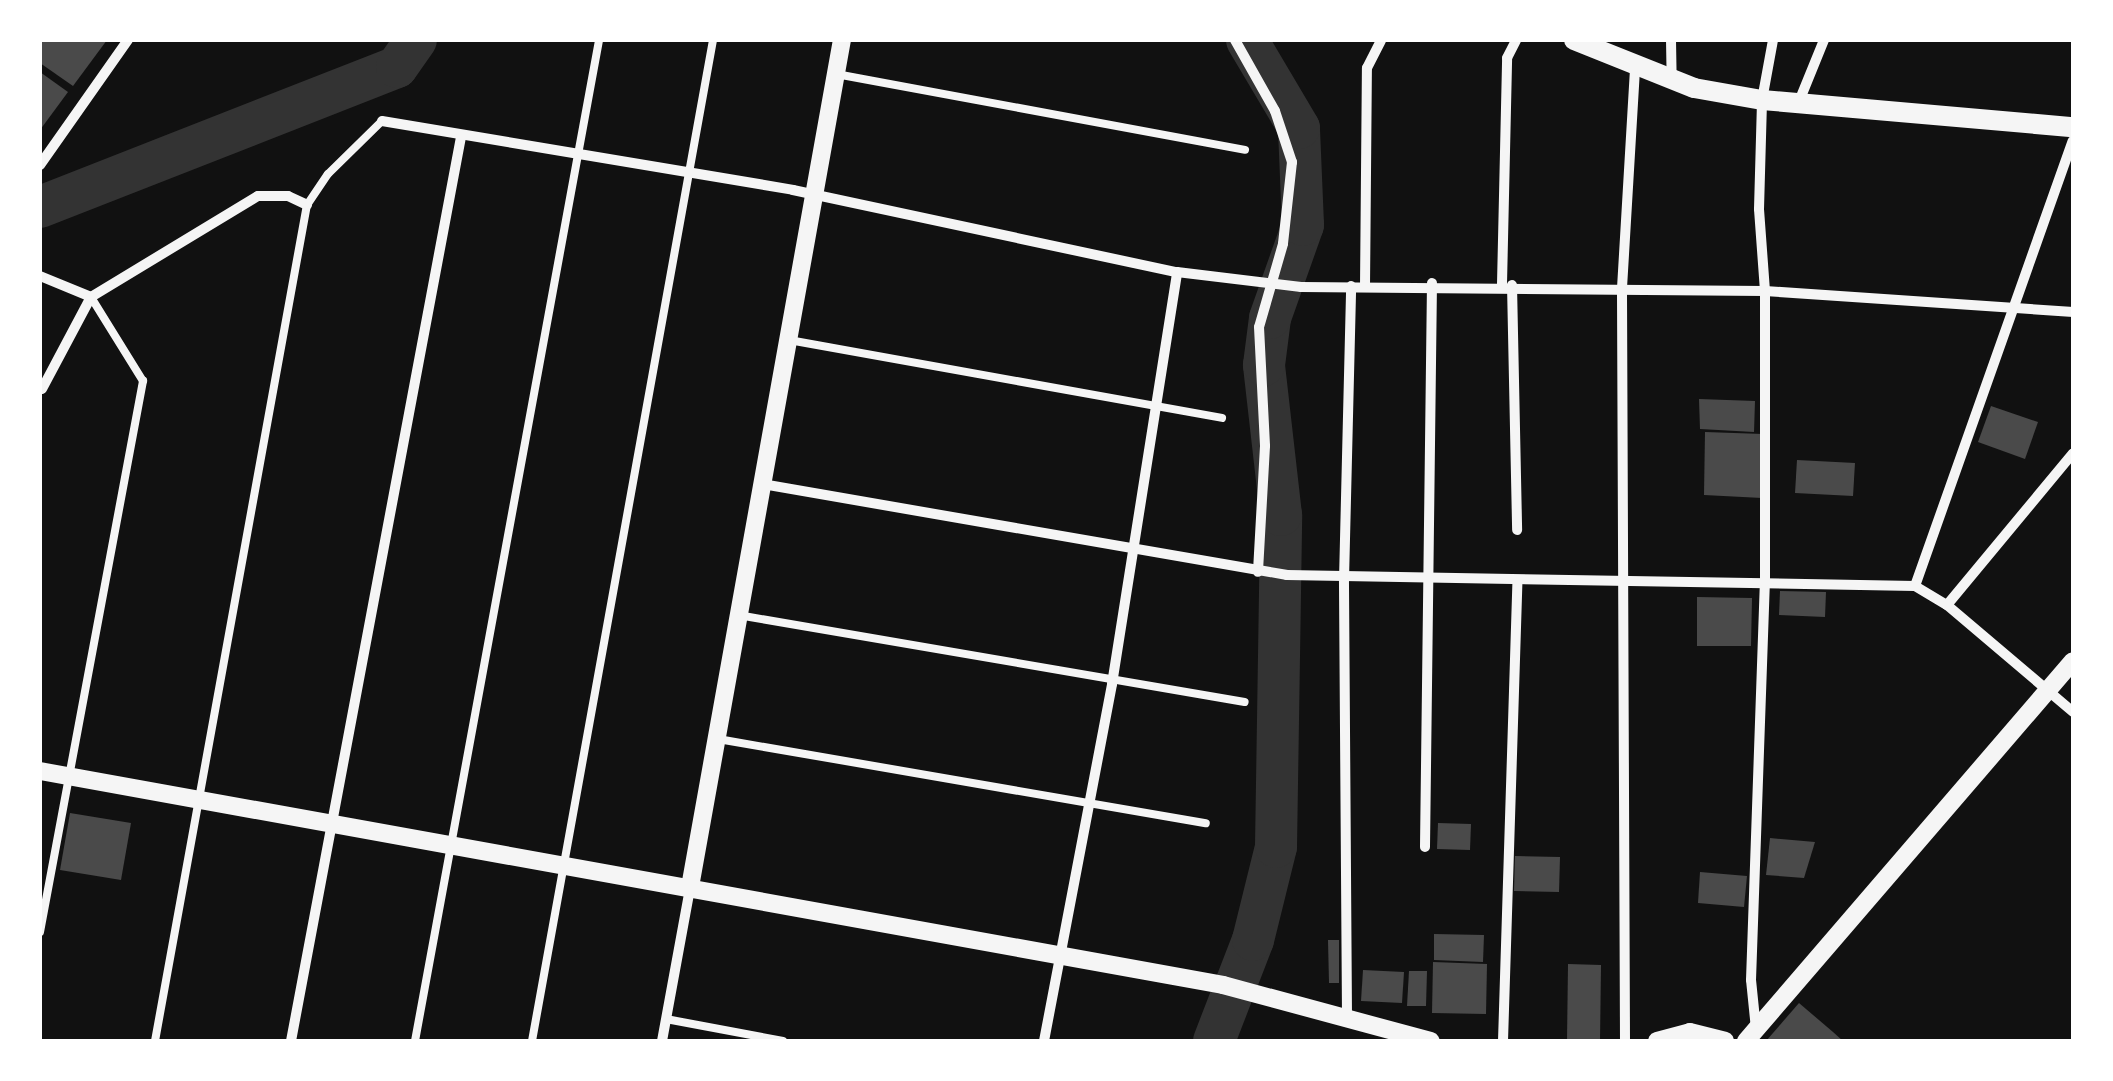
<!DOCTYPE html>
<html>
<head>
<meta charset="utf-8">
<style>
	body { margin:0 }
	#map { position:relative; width:2113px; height:1081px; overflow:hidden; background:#111; font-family:"IBM Plex Serif",serif }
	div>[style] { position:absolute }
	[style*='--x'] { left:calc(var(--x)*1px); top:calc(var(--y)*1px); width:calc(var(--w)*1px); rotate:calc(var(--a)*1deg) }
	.river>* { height:42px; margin:-21px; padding:0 21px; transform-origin:21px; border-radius:21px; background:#333 }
	.building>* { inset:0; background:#4a4a4a }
	.service>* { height:8px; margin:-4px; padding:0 4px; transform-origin:4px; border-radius:4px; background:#f5f5f5 }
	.minor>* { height:10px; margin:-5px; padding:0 5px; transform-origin:5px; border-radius:5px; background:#f5f5f5 }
	.tertiary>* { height:18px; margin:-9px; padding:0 9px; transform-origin:9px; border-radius:9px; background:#f5f5f5 }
	.secondary>* { height:20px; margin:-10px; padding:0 10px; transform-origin:10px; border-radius:10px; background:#f5f5f5 }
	span { translate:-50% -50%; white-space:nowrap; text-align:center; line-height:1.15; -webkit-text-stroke:8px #fff; paint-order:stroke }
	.frame { position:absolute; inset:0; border:42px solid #fff; pointer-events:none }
</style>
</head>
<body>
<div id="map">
	<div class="river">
		<i style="--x:40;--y:207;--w:383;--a:-21.4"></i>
		<i style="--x:397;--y:67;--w:33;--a:-55"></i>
		<i style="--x:1214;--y:1041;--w:108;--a:-68.9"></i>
		<i style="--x:1253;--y:940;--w:96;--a:-76.1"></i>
		<i style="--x:1276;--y:847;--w:332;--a:-89.1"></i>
		<i style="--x:1281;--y:515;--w:151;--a:-96.5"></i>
		<i style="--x:1264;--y:365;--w:47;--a:-82.7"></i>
		<i style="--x:1270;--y:318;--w:99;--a:-70.5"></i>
		<i style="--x:1303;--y:225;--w:97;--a:-92.4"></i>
		<i style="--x:1299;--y:128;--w:102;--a:-120.6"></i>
	</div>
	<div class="building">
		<i style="clip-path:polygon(40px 40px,107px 40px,73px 86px,40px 63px)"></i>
		<i style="clip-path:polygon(40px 72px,68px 92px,40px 130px)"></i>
		<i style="clip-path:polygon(1699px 399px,1755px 401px,1754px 432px,1700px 429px)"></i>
		<i style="clip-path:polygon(1991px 406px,2038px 422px,2025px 459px,1978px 442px)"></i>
		<i style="clip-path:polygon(1705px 432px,1763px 434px,1762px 498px,1704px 495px)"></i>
		<i style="clip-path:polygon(1797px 460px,1855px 463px,1853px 496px,1795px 493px)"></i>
		<i style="clip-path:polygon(1780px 591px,1826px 592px,1825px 617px,1779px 615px)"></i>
		<i style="clip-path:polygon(1697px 597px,1752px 598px,1751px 646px,1697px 646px)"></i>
		<i style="clip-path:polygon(70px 813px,131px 823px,121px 880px,60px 870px)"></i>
		<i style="clip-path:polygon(1438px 823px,1471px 824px,1470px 850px,1437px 849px)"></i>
		<i style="clip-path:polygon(1770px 838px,1815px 842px,1804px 878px,1766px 875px)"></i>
		<i style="clip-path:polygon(1515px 856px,1560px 857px,1559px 892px,1514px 891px)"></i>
		<i style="clip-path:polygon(1700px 872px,1747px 876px,1744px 907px,1698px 903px)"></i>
		<i style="clip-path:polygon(1434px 934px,1484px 935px,1483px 962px,1434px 960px)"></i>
		<i style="clip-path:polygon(1328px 940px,1339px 940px,1339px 983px,1329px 983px)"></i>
		<i style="clip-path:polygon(1433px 962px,1487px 964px,1486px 1014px,1432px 1013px)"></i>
		<i style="clip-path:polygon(1568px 964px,1601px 965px,1600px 1041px,1567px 1041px)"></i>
		<i style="clip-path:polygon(1363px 970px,1404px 972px,1402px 1003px,1361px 1001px)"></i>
		<i style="clip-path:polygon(1409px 971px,1427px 971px,1426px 1006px,1407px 1006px)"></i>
		<i style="clip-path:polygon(1799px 1003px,1833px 1032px,1843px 1041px,1766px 1041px)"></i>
	</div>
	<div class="service">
		<i style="--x:836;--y:74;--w:416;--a:10.5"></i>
		<i style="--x:789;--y:340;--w:440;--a:10.2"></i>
		<i style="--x:738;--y:615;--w:514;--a:9.74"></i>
		<i style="--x:718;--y:739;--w:495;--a:9.8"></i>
		<i style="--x:40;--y:932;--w:561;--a:-79.41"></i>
		<i style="--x:143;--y:381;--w:99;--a:-121.8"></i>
		<i style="--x:666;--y:1019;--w:119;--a:10.6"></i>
		<i style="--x:155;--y:1041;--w:850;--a:-79.7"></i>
		<i style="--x:307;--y:205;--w:37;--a:-56"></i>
		<i style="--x:328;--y:174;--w:76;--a:-44.5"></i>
		<i style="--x:415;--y:1041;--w:1018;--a:-79.58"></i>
		<i style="--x:532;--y:1041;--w:1017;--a:-79.75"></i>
	</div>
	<div class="minor">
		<i style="--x:1235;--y:40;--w:81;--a:60.6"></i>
		<i style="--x:1275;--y:111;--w:54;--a:71.6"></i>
		<i style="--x:1292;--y:162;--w:82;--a:96.3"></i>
		<i style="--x:1283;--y:244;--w:86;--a:106.1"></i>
		<i style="--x:1259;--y:327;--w:119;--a:87.1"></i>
		<i style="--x:1265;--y:446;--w:126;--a:93.2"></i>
		<i style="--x:1671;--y:40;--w:39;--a:89"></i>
		<i style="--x:1798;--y:104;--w:69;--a:-67.9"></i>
		<i style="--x:382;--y:121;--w:417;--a:9.5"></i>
		<i style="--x:793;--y:190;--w:393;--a:12.1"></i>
		<i style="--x:1177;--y:272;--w:125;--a:6.9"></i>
		<i style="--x:1301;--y:287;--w:464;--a:0.5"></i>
		<i style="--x:1765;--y:291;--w:309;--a:3.9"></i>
		<i style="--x:40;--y:165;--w:153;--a:-54.9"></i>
		<i style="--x:40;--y:276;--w:55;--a:22.4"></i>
		<i style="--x:1502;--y:284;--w:226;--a:-88.7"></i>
		<i style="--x:1507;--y:58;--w:20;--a:-63"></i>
		<i style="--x:1512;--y:285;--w:245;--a:88.8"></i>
		<i style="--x:1365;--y:287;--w:219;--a:-89.5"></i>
		<i style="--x:1367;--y:68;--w:31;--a:-63"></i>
		<i style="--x:42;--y:389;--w:104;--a:-62"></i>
		<i style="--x:91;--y:297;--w:195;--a:-31.2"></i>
		<i style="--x:258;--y:196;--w:30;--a:0"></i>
		<i style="--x:288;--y:196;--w:21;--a:25"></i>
		<i style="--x:762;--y:484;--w:533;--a:9.83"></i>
		<i style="--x:1287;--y:575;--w:628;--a:1"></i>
		<i style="--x:1915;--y:586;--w:37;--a:31"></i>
		<i style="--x:1947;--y:605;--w:165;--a:40.3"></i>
		<i style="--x:1915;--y:586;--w:472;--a:-70.5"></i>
		<i style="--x:1947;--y:605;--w:197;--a:-50.3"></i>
		<i style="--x:1425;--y:847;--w:564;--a:-89.29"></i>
		<i style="--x:1347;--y:1016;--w:436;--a:-90.4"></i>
		<i style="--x:1344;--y:580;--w:294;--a:-88.6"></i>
		<i style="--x:1756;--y:1029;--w:49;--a:-95.8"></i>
		<i style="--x:1751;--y:980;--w:401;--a:-88"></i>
		<i style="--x:1765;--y:579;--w:288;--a:-90"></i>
		<i style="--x:1765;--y:291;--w:82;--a:-94.2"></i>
		<i style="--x:1759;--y:209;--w:109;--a:-88.4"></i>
		<i style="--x:1762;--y:100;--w:61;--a:-79.6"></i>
		<i style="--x:291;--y:1041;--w:920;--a:-79.35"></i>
		<i style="--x:662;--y:1041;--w:156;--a:-79.6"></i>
		<i style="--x:1044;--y:1041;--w:363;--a:-79.2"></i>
		<i style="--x:1112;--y:684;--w:417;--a:-81"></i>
		<i style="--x:1503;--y:1041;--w:458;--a:-88.2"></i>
		<i style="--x:1625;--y:1041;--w:753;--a:-90.23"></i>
		<i style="--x:1622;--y:288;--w:220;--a:-86.6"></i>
	</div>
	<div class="tertiary">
		<i style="--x:40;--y:771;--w:1202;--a:10.25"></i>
		<i style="--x:1223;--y:985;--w:215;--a:15.1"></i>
		<i style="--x:690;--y:887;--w:861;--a:-79.83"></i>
		<i style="--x:1657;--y:1041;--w:34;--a:-15"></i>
		<i style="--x:1690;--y:1032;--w:36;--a:14"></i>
		<i style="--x:1746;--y:1041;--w:501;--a:-49.29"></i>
	</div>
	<div class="secondary">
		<i style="--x:1574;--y:40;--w:129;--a:21.8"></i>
		<i style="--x:1694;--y:88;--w:69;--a:10"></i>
		<i style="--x:1762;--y:100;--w:312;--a:5"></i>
	</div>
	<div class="frame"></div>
</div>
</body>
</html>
